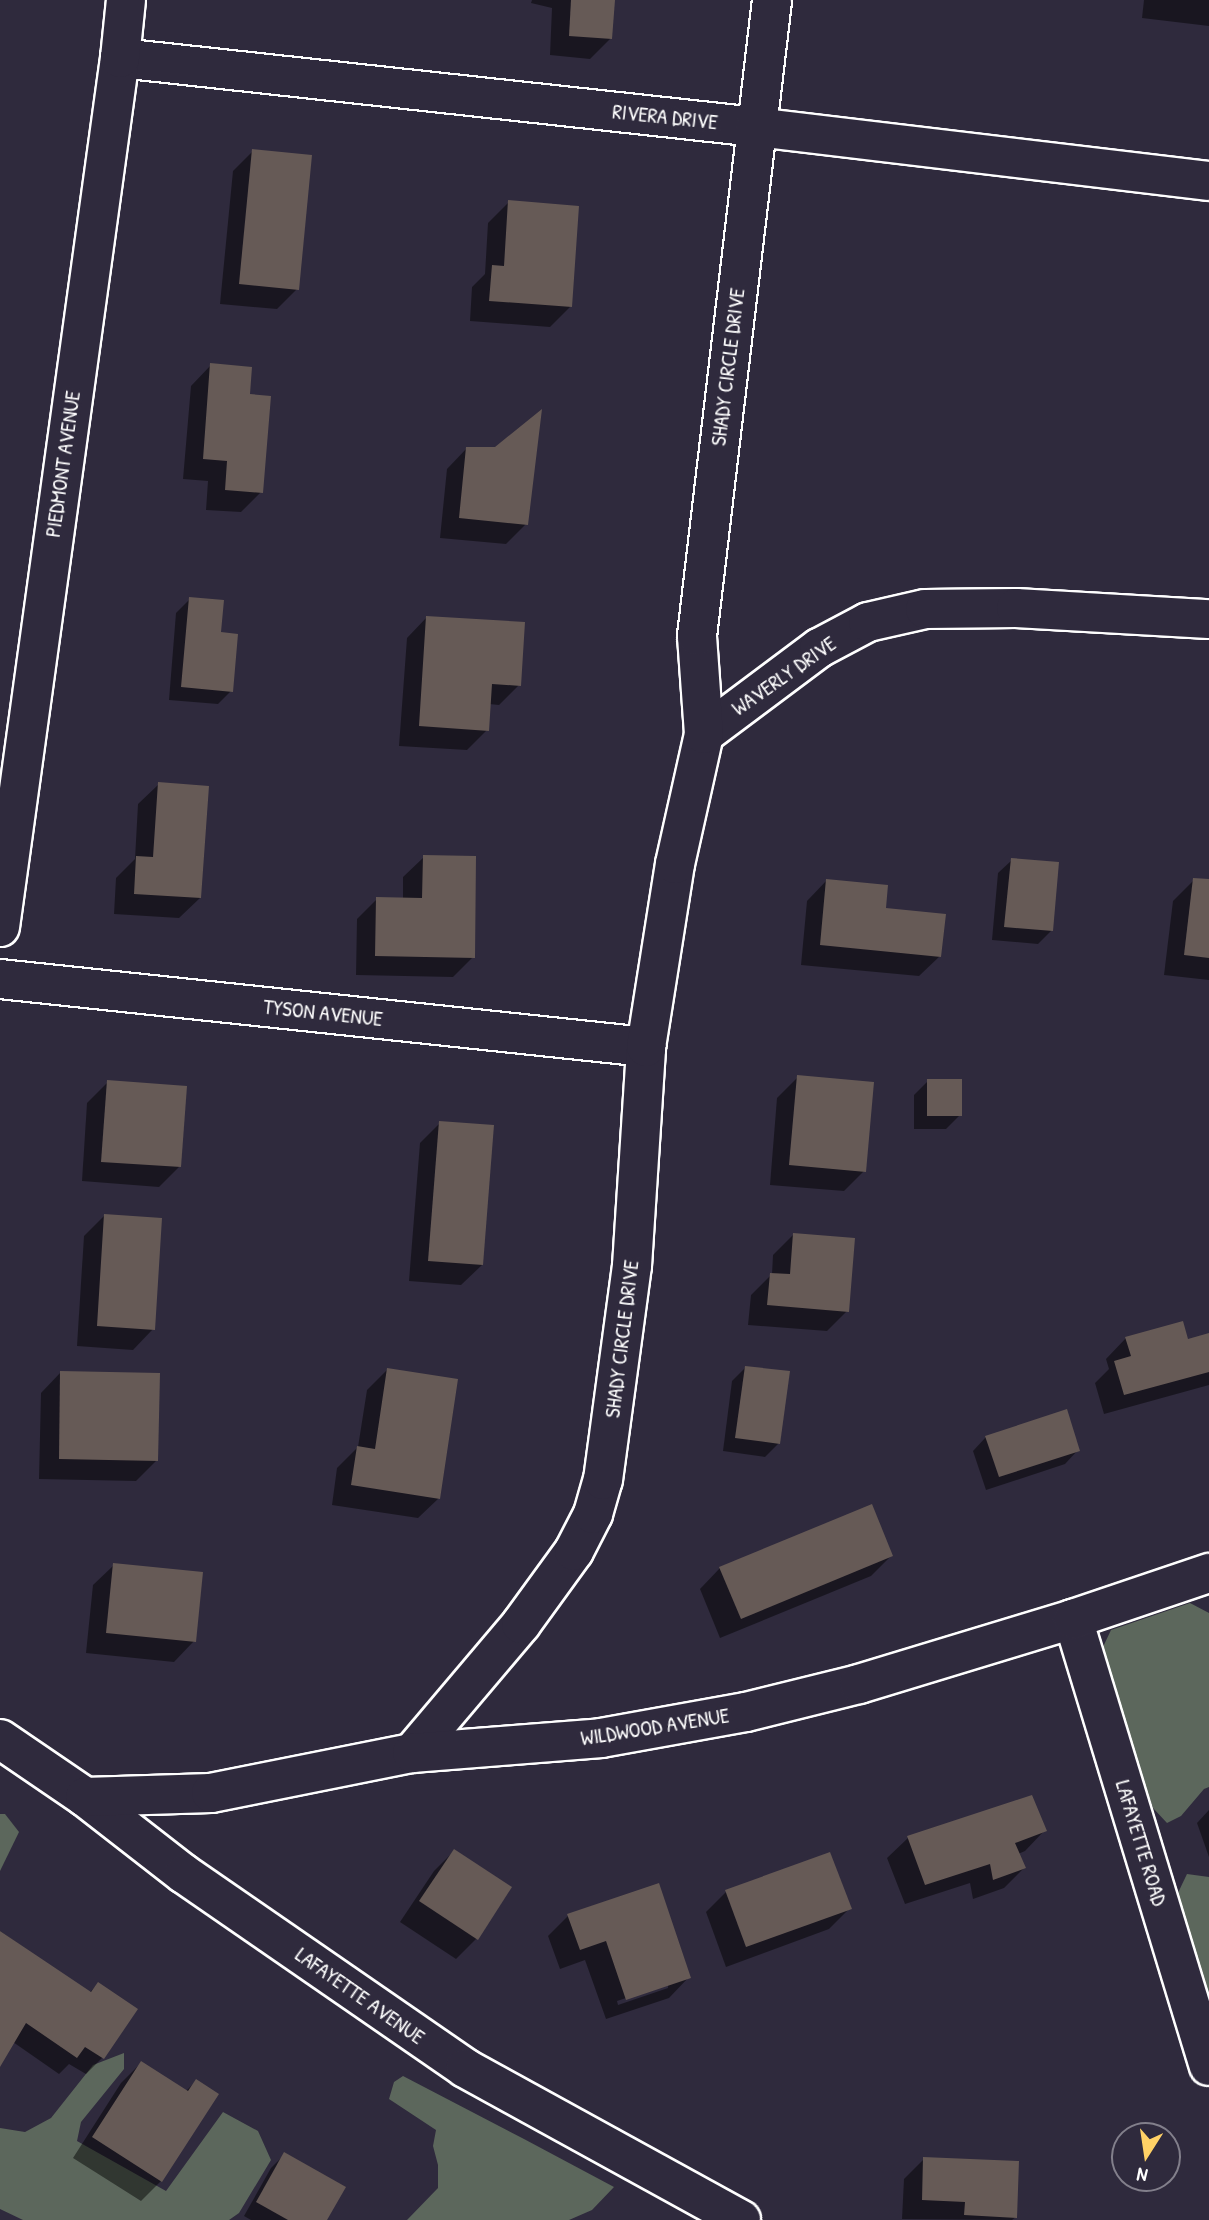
<!DOCTYPE html>
<html>
<head>
<meta charset="utf-8">
<style>
	body { margin:0 }
	#map { position:relative; width:1209px; height:2220px; overflow:hidden; background:#2f2a3d; font-family:"Patrick Hand",sans-serif }
	div>[style] { position:absolute }
	[style*='--x'] { left:calc(var(--x)*1px); top:calc(var(--y)*1px); width:calc(var(--w)*1px); rotate:calc(var(--a)*1deg) }
	.green>* { inset:0; background:#5c675c }
	.shadow>* { inset:0; background:#0007 }
	.building>* { inset:0; background:#665a56 }
	.roads { filter:drop-shadow(2px 0 #fff) drop-shadow(-2px 0 #fff) drop-shadow(0 2px #fff) drop-shadow(0 -2px #fff) }
	.minor>* { height:38px; margin:-19px; padding:0 19px; transform-origin:19px; border-radius:19px; background:#2f2a3d }
	span { translate:-50% -50%; white-space:nowrap; text-align:center; line-height:1.15; -webkit-text-stroke:7px #2f2a3d; paint-order:stroke }
	.street-label { font-size:21px; color:#fff }
	.north { position:absolute; left:1111px; top:2122px; width:70px; height:70px; box-sizing:border-box; background:#2f2a3d; border:2px solid #827f8b; border-radius:50%; rotate:192deg; font-size:19px; font-weight:700; line-height:28px; text-align:center; color:#fff }
	.north::after { content:''; display:block; margin:auto; width:24px; height:32px; background:#ffd166; clip-path:polygon(50% 0,100% 100%,50% 72%,0 100%) }
</style>
</head>
<body>
<div id="map">
	<div class="green">
		<i style="clip-path:polygon(1190px 1603px,1209px 1613px,1209px 1787px,1204px 1789px,1181px 1816px,1167px 1823px,1153px 1808px,1118px 1706px,1102px 1649px,1111px 1630px)"></i>
		<i style="clip-path:polygon(0 1814px,5px 1814px,19px 1832px,0 1871px)"></i>
		<i style="clip-path:polygon(1187px 1874px,1209px 1877px,1209px 2008px,1176px 1897px)"></i>
		<i style="clip-path:polygon(124px 2053px,124px 2069px,81px 2122px,77px 2141px,166px 2191px,223px 2112px,258px 2131px,271px 2160px,239px 2213px,229px 2220px,23px 2220px,0 2209px,0 2128px,25px 2132px,51px 2118px,93px 2065px)"></i>
		<i style="clip-path:polygon(403px 2076px,524px 2139px,614px 2187px,592px 2210px,569px 2220px,407px 2220px,438px 2188px,438px 2165px,433px 2146px,436px 2130px,389px 2099px,394px 2082px)"></i>
	</div>
	<div class="shadow">
		<i style="clip-path:polygon(532px 0,613px 0,610px 39px,590px 59px,550px 55px,552px 8px,531px 3px)"></i>
		<i style="clip-path:polygon(1144px 0,1209px 0,1209px 26px,1142px 18px)"></i>
		<i style="clip-path:polygon(253px 151px,297px 289px,277px 309px,220px 304px,233px 171px)"></i>
		<i style="clip-path:polygon(509px 202px,570px 307px,550px 327px,470px 321px,472px 287px,485px 274px,488px 223px)"></i>
		<i style="clip-path:polygon(211px 365px,248px 396px,261px 492px,241px 512px,206px 510px,208px 481px,183px 479px,191px 386px)"></i>
		<i style="clip-path:polygon(467px 448px,526px 524px,506px 544px,440px 538px,447px 469px)"></i>
		<i style="clip-path:polygon(190px 599px,219px 634px,231px 691px,218px 704px,169px 700px,176px 613px)"></i>
		<i style="clip-path:polygon(427px 617px,519px 685px,499px 705px,489px 704px,487px 730px,467px 750px,399px 746px,407px 638px)"></i>
		<i style="clip-path:polygon(159px 784px,200px 898px,179px 918px,114px 914px,116px 878px,135px 859px,138px 804px)"></i>
		<i style="clip-path:polygon(424px 857px,473px 957px,453px 977px,356px 975px,357px 919px,377px 899px,403px 899px,403px 877px)"></i>
		<i style="clip-path:polygon(1012px 860px,1051px 931px,1038px 944px,992px 940px,998px 873px)"></i>
		<i style="clip-path:polygon(827px 880px,940px 956px,919px 976px,801px 965px,807px 901px)"></i>
		<i style="clip-path:polygon(1193px 881px,1209px 883px,1209px 980px,1164px 975px,1173px 901px)"></i>
		<i style="clip-path:polygon(798px 1077px,864px 1171px,844px 1191px,770px 1185px,777px 1098px)"></i>
		<i style="clip-path:polygon(928px 1081px,960px 1115px,946px 1129px,914px 1129px,914px 1095px)"></i>
		<i style="clip-path:polygon(108px 1082px,179px 1167px,159px 1187px,82px 1181px,87px 1103px)"></i>
		<i style="clip-path:polygon(440px 1123px,482px 1265px,461px 1285px,409px 1281px,420px 1143px)"></i>
		<i style="clip-path:polygon(105px 1215px,153px 1329px,133px 1350px,77px 1346px,84px 1236px)"></i>
		<i style="clip-path:polygon(794px 1234px,847px 1311px,827px 1331px,748px 1325px,751px 1295px,772px 1274px,773px 1255px)"></i>
		<i style="clip-path:polygon(1209px 1335px,1209px 1385px,1104px 1414px,1095px 1383px,1109px 1369px,1106px 1359px,1126px 1338px,1187px 1341px)"></i>
		<i style="clip-path:polygon(745px 1368px,779px 1443px,765px 1457px,723px 1451px,732px 1381px)"></i>
		<i style="clip-path:polygon(387px 1370px,439px 1498px,418px 1518px,332px 1505px,337px 1468px,358px 1447px,367px 1390px)"></i>
		<i style="clip-path:polygon(61px 1372px,156px 1461px,136px 1481px,39px 1479px,41px 1393px)"></i>
		<i style="clip-path:polygon(986px 1437px,1078px 1450px,1065px 1464px,986px 1490px,973px 1451px)"></i>
		<i style="clip-path:polygon(891px 1556px,871px 1576px,720px 1638px,700px 1589px,720px 1568px)"></i>
		<i style="clip-path:polygon(114px 1565px,194px 1641px,174px 1662px,86px 1653px,93px 1585px)"></i>
		<i style="clip-path:polygon(1209px 1810px,1209px 1857px,1197px 1823px)"></i>
		<i style="clip-path:polygon(1045px 1830px,1025px 1851px,1018px 1854px,1024px 1868px,1004px 1888px,973px 1899px,970px 1883px,905px 1904px,887px 1858px,908px 1838px)"></i>
		<i style="clip-path:polygon(454px 1851px,476px 1939px,456px 1959px,400px 1922px,434px 1871px)"></i>
		<i style="clip-path:polygon(726px 1892px,850px 1908px,829px 1929px,726px 1967px,706px 1912px)"></i>
		<i style="clip-path:polygon(evenodd,568px 1916px,689px 1977px,669px 1998px,606px 2019px,585px 1960px,560px 1969px,548px 1936px,568px 1916px,668px 1984px,668px 1988px,618px 2005px,617px 2001px,668px 1984px)"></i>
		<i style="clip-path:polygon(0 1931px,89px 1993px,98px 1984px,136px 2010px,102px 2058px,86px 2074px,69px 2064px,59px 2074px,13px 2042px,0 2060px)"></i>
		<i style="clip-path:polygon(141px 2063px,186px 2091px,196px 2081px,161px 2181px,141px 2201px,73px 2158px,121px 2083px)"></i>
		<i style="clip-path:polygon(285px 2154px,325px 2220px,251px 2220px,244px 2216px,271px 2168px)"></i>
		<i style="clip-path:polygon(924px 2159px,1016px 2217px,1012px 2220px,902px 2219px,904px 2179px)"></i>
	</div>
	<div class="building">
		<i style="clip-path:polygon(571px 0,615px 0,612px 39px,569px 36px)"></i>
		<i style="clip-path:polygon(252px 149px,312px 155px,299px 290px,239px 284px)"></i>
		<i style="clip-path:polygon(508px 200px,579px 206px,572px 307px,489px 301px,492px 265px,504px 266px)"></i>
		<i style="clip-path:polygon(210px 363px,252px 367px,250px 394px,271px 396px,263px 493px,225px 490px,227px 461px,203px 459px)"></i>
		<i style="clip-path:polygon(542px 409px,528px 525px,459px 518px,466px 447px,495px 447px)"></i>
		<i style="clip-path:polygon(189px 597px,224px 600px,221px 632px,238px 634px,233px 692px,181px 687px)"></i>
		<i style="clip-path:polygon(426px 616px,525px 622px,521px 686px,492px 684px,489px 731px,419px 726px)"></i>
		<i style="clip-path:polygon(158px 782px,209px 786px,201px 898px,134px 894px,136px 856px,153px 857px)"></i>
		<i style="clip-path:polygon(423px 855px,476px 856px,475px 958px,375px 956px,376px 897px,422px 898px)"></i>
		<i style="clip-path:polygon(1011px 858px,1059px 862px,1053px 931px,1004px 927px)"></i>
		<i style="clip-path:polygon(1193px 878px,1209px 879px,1209px 958px,1184px 955px)"></i>
		<i style="clip-path:polygon(826px 879px,888px 885px,886px 908px,946px 914px,941px 957px,820px 945px)"></i>
		<i style="clip-path:polygon(797px 1075px,874px 1082px,866px 1172px,789px 1165px)"></i>
		<i style="clip-path:polygon(927px 1079px,962px 1079px,962px 1116px,927px 1116px)"></i>
		<i style="clip-path:polygon(107px 1080px,187px 1086px,181px 1167px,101px 1162px)"></i>
		<i style="clip-path:polygon(439px 1121px,494px 1125px,483px 1265px,428px 1261px)"></i>
		<i style="clip-path:polygon(104px 1214px,162px 1218px,155px 1330px,97px 1326px)"></i>
		<i style="clip-path:polygon(793px 1233px,855px 1238px,849px 1312px,767px 1305px,770px 1273px,790px 1274px)"></i>
		<i style="clip-path:polygon(1183px 1321px,1188px 1339px,1209px 1333px,1209px 1372px,1124px 1395px,1114px 1361px,1131px 1356px,1125px 1337px)"></i>
		<i style="clip-path:polygon(745px 1366px,790px 1371px,780px 1444px,735px 1438px)"></i>
		<i style="clip-path:polygon(387px 1368px,458px 1379px,440px 1499px,351px 1485px,357px 1446px,375px 1449px)"></i>
		<i style="clip-path:polygon(60px 1371px,160px 1373px,158px 1461px,59px 1459px)"></i>
		<i style="clip-path:polygon(1067px 1409px,1080px 1451px,999px 1477px,985px 1436px)"></i>
		<i style="clip-path:polygon(872px 1504px,893px 1556px,741px 1619px,719px 1567px)"></i>
		<i style="clip-path:polygon(113px 1563px,203px 1572px,196px 1642px,106px 1633px)"></i>
		<i style="clip-path:polygon(1032px 1795px,1047px 1831px,1015px 1843px,1026px 1868px,993px 1880px,990px 1864px,925px 1885px,907px 1836px)"></i>
		<i style="clip-path:polygon(454px 1849px,512px 1887px,478px 1940px,419px 1901px)"></i>
		<i style="clip-path:polygon(830px 1852px,852px 1909px,746px 1947px,725px 1890px)"></i>
		<i style="clip-path:polygon(659px 1883px,691px 1978px,626px 2000px,606px 1941px,580px 1950px,567px 1914px)"></i>
		<i style="clip-path:polygon(0 1931px,91px 1992px,98px 1982px,138px 2009px,104px 2059px,85px 2047px,77px 2058px,26px 2023px,0 2067px)"></i>
		<i style="clip-path:polygon(141px 2061px,188px 2091px,196px 2079px,219px 2094px,162px 2182px,92px 2137px)"></i>
		<i style="clip-path:polygon(284px 2152px,346px 2187px,327px 2220px,288px 2220px,256px 2202px)"></i>
		<i style="clip-path:polygon(923px 2157px,1019px 2161px,1017px 2218px,964px 2215px,965px 2202px,922px 2200px)"></i>
	</div>
	<div class="roads">
		<div class="minor">
			<i style="--x:120;--y:58;--w:640;--a:6.19"></i>
			<i style="--x:756;--y:127;--w:456;--a:6.8"></i>
			<i style="--x:704;--y:734;--w:144;--a:-36.8"></i>
			<i style="--x:819;--y:648;--w:55;--a:-28"></i>
			<i style="--x:868;--y:622;--w:58;--a:-12.8"></i>
			<i style="--x:925;--y:609;--w:91;--a:-0.6"></i>
			<i style="--x:1016;--y:608;--w:193;--a:3.3"></i>
			<i style="--x:0;--y:927;--w:877;--a:-82.14"></i>
			<i style="--x:120;--y:58;--w:58;--a:-84.1"></i>
			<i style="--x:0;--y:979;--w:650;--a:6.01"></i>
			<i style="--x:1073;--y:1619;--w:467;--a:73.1"></i>
			<i style="--x:0;--y:1739;--w:103;--a:34.3"></i>
			<i style="--x:85;--y:1797;--w:125;--a:37.9"></i>
			<i style="--x:184;--y:1874;--w:341;--a:34.6"></i>
			<i style="--x:465;--y:2068;--w:315;--a:28.8"></i>
			<i style="--x:412;--y:1753;--w:169;--a:-49.8"></i>
			<i style="--x:521;--y:1624;--w:90;--a:-54"></i>
			<i style="--x:574;--y:1551;--w:42;--a:-62.8"></i>
			<i style="--x:593;--y:1514;--w:35;--a:-74"></i>
			<i style="--x:603;--y:1480;--w:216;--a:-82.3"></i>
			<i style="--x:632;--y:1266;--w:219;--a:-86.3"></i>
			<i style="--x:646;--y:1047;--w:185;--a:-81"></i>
			<i style="--x:675;--y:864;--w:133;--a:-77.4"></i>
			<i style="--x:704;--y:734;--w:98;--a:-94.1"></i>
			<i style="--x:697;--y:636;--w:640;--a:-83.27"></i>
			<i style="--x:85;--y:1797;--w:126;--a:-1.8"></i>
			<i style="--x:211;--y:1793;--w:205;--a:-11.3"></i>
			<i style="--x:412;--y:1753;--w:190;--a:-4.5"></i>
			<i style="--x:601;--y:1738;--w:147;--a:-10.2"></i>
			<i style="--x:746;--y:1712;--w:116;--a:-13.9"></i>
			<i style="--x:859;--y:1684;--w:224;--a:-16.9"></i>
			<i style="--x:1073;--y:1619;--w:144;--a:-18.7"></i>
		</div>
	</div>
	<div class="street-label">
		<span style="left:665px;top:117px;rotate:6deg">RIVERA DRIVE</span>
		<span style="left:728px;top:367px;rotate:-83deg">SHADY CIRCLE DRIVE</span>
		<span style="left:63px;top:464px;rotate:-82deg">PIEDMONT AVENUE</span>
		<span style="left:784px;top:676px;rotate:-35deg">WAVERLY DRIVE</span>
		<span style="left:323px;top:1013px;rotate:6deg">TYSON AVENUE</span>
		<span style="left:622px;top:1339px;rotate:-83deg">SHADY CIRCLE DRIVE</span>
		<span style="left:655px;top:1727px;rotate:-9deg">WILDWOOD AVENUE</span>
		<span style="left:1141px;top:1843px;rotate:73deg">LAFAYETTE ROAD</span>
		<span style="left:360px;top:1996px;rotate:35deg">LAFAYETTE AVENUE</span>
	</div>
	<div class="north">N</div>
</div>
</body>
</html>
